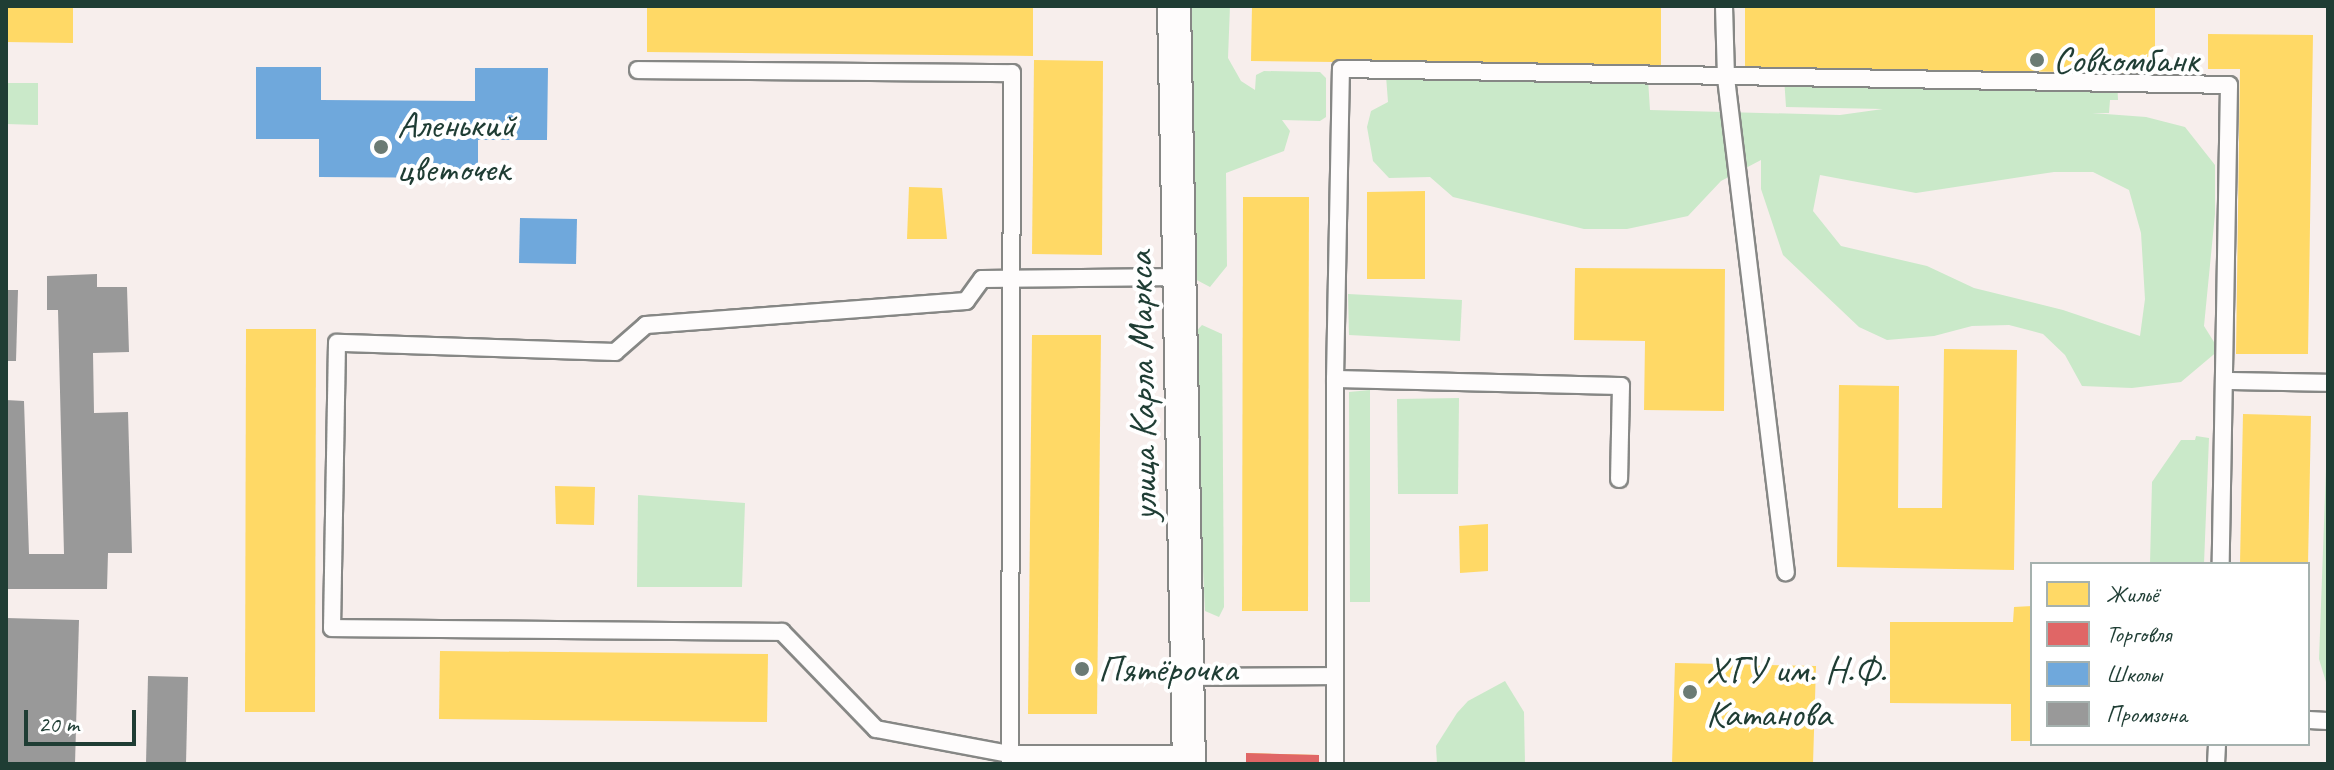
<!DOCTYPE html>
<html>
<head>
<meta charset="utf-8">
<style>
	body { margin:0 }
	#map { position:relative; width:2334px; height:770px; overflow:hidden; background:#f7eeec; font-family:Caveat,sans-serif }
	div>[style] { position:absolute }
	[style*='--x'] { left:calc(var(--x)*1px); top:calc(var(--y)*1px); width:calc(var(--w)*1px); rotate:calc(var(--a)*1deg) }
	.green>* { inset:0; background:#cae9c9 }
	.homes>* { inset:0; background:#ffd966 }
	.shops>* { inset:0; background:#e06666 }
	.schools>* { inset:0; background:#6fa8dc }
	.industry>* { inset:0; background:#999 }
	.roads { filter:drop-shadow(2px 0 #868785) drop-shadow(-2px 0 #868785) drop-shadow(0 2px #868785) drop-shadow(0 -2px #868785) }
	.lane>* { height:16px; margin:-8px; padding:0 8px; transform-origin:8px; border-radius:8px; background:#fefcfc }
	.street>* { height:32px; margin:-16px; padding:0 16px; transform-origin:16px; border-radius:16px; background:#fefcfc }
	.dots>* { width:22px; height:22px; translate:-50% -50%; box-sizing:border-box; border:4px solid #fff; border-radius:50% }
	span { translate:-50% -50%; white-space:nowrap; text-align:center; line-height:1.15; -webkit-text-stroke:8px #fff; paint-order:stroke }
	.poi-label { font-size:38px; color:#1f3d34 }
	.left { translate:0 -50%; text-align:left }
	.street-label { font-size:38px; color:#1f3d34 }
	.frame { position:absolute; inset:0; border:8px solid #1f3d34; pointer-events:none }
	.legend { position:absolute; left:2030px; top:562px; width:280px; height:184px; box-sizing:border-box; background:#fff; border:2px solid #a5b1ae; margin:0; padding:10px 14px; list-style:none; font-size:24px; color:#1f3d34 }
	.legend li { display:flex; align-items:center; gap:16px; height:40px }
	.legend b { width:40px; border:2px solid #a5b1ae }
	.scale { position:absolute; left:24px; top:710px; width:112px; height:36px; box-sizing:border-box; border:4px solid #1f3d34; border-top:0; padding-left:10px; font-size:24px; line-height:28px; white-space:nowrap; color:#1f3d34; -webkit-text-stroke:6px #fff; paint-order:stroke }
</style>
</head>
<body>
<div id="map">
	<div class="green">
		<i style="clip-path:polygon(1188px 6px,1230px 6px,1228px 58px,1241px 81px,1255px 90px,1256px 75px,1264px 71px,1320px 72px,1326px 78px,1326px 117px,1320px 121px,1282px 120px,1290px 131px,1284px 151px,1226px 173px,1227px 266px,1210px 287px,1191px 277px)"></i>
		<i style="clip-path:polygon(evenodd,1386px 76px,1648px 79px,1650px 110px,1840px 115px,1883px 109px,1786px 107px,1784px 77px,2117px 78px,2118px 100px,2110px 100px,2109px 113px,2092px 113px,2146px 117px,2185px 127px,2215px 165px,2215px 214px,2204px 326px,2219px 350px,2181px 382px,2132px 388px,2082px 386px,2065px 355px,2043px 334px,2009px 325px,1972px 326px,1934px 336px,1887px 340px,1859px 327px,1783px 255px,1761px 189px,1761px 160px,1721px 181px,1688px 216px,1627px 229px,1584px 229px,1453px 197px,1430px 177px,1389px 178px,1373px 161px,1367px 127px,1371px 111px,1388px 102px,1386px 76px,2054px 172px,2093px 172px,2129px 190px,2141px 233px,2145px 299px,2140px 336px,2063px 310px,1974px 288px,1927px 266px,1841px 246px,1813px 211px,1820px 175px,1916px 193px,2054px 172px)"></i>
		<i style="clip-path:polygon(6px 83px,38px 83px,38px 125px,6px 124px)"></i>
		<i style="clip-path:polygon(1348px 294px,1462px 300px,1460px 341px,1349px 335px)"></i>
		<i style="clip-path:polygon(1202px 325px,1222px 334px,1224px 607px,1219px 617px,1205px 611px,1192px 336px)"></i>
		<i style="clip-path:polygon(1370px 390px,1370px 602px,1350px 602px,1349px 392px)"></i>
		<i style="clip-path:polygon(1459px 398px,1458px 494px,1398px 494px,1397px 399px)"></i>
		<i style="clip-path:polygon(2328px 414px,2328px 681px,2326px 682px,2319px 659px)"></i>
		<i style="clip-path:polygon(2196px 436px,2209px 438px,2204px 564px,2150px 564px,2152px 482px,2181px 440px,2195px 440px)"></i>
		<i style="clip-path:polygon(638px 495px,745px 503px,742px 587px,637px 587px)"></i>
		<i style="clip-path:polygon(1505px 681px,1524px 712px,1525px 764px,1437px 764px,1436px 746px,1457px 713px,1468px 701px)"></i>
	</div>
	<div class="homes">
		<i style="clip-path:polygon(6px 6px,73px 6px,73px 43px,6px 42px)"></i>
		<i style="clip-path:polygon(647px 6px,1033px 6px,1033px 56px,647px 52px)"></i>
		<i style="clip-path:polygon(1252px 6px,1661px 6px,1661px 66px,1251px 61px)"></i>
		<i style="clip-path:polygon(1745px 6px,2155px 6px,2155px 73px,1745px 68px)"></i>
		<i style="clip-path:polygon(2208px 34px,2313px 35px,2308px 354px,2236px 354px,2240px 69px,2208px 69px)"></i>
		<i style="clip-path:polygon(1034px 60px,1103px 61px,1102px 255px,1032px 254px)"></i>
		<i style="clip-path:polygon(909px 187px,942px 188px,947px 239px,907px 239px)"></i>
		<i style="clip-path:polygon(1425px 191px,1425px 279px,1367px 279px,1367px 192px)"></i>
		<i style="clip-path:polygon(1243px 197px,1309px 197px,1308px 611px,1242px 611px)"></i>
		<i style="clip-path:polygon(1575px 268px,1725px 269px,1724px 411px,1644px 410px,1645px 341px,1574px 340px)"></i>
		<i style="clip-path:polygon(246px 329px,316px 329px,315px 712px,245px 712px)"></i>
		<i style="clip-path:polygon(1032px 335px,1101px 335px,1097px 714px,1028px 714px)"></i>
		<i style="clip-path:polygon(1944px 349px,2017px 350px,2014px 570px,1837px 567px,1839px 385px,1899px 386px,1898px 508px,1942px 508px)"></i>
		<i style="clip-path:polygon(2243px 414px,2311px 416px,2308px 564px,2240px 564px)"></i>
		<i style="clip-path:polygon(555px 486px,595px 487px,594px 525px,556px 524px)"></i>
		<i style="clip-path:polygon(1488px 524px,1488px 571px,1460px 573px,1459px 526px)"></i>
		<i style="clip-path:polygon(2032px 606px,2032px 741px,2011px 741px,2011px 704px,1890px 703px,1890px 622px,2013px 622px,2014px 607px)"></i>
		<i style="clip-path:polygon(440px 651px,768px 654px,767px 722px,439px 719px)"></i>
		<i style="clip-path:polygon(1675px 663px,1816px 666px,1813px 764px,1672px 764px)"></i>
		<i style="clip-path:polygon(1246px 753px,1319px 755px,1319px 764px,1246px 764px)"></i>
	</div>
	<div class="shops">
		<i style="clip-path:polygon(1246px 753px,1319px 755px,1319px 764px,1246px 764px)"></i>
	</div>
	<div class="schools">
		<i style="clip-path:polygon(256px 67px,321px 67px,321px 100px,475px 101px,475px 68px,548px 68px,547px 140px,478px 140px,478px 178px,319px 177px,319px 139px,256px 139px)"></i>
		<i style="clip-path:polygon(520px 218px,577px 219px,576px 264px,519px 263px)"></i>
	</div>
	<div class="industry">
		<i style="clip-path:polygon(97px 274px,97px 287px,127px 287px,129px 352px,93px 353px,94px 413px,128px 412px,132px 553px,108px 553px,107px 589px,6px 589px,6px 400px,24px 401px,29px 554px,64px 554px,58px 310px,47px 310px,47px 276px)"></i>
		<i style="clip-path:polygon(6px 290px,18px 290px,16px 361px,6px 361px)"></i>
		<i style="clip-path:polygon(6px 618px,79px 620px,75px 764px,6px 764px)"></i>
		<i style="clip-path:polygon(148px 676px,188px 677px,186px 764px,146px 764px)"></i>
	</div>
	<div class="roads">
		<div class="lane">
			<i style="--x:1724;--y:6;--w:72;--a:88.4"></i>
			<i style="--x:1726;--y:78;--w:498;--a:83.1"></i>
			<i style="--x:638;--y:70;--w:374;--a:0.5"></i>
			<i style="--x:1012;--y:73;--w:689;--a:90.17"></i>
			<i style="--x:1180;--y:277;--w:198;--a:179.4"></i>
			<i style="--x:982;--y:279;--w:27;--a:126"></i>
			<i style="--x:966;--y:301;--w:321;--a:175.7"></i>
			<i style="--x:646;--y:325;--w:41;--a:138.9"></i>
			<i style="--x:615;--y:352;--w:278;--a:-178.1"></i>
			<i style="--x:337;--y:343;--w:285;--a:91"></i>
			<i style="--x:332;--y:628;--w:450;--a:0.5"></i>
			<i style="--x:782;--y:632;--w:135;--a:45.9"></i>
			<i style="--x:876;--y:729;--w:136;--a:10.6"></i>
			<i style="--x:1010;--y:754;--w:179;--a:0"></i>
			<i style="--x:1335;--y:379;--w:286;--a:1.4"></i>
			<i style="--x:1621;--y:386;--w:93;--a:91.2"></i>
			<i style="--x:2226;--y:381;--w:102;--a:1.1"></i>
			<i style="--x:1188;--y:677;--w:147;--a:-0.4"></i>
			<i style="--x:2308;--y:720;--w:20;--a:3"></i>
			<i style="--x:1335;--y:764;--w:385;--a:-90"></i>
			<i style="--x:1335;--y:379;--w:310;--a:-88.9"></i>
			<i style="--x:1341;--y:69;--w:888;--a:1.03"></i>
			<i style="--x:2229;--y:85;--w:479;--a:91"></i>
			<i style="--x:2216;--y:764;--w:20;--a:-87"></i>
		</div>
		<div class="street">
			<i style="--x:1174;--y:6;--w:758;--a:88.87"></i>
		</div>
	</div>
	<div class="dots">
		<i style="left:2037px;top:60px;background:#6b7b74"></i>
		<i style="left:381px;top:147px;background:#6b7b74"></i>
		<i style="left:1082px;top:669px;background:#6b7b74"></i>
		<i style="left:1690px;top:692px;background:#6b7b74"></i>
	</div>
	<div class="poi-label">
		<span class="left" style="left:2053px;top:60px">Совкомбанк</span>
		<span class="left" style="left:397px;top:147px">Аленький<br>цветочек</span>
		<span class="left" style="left:1098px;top:669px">Пятёрочка</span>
		<span class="left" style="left:1706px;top:692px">ХГУ им. Н.Ф.<br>Катанова</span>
	</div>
	<div class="street-label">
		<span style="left:1142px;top:386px;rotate:-91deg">улица Карла Маркса</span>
	</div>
	<div class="frame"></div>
	<ul class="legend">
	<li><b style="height:22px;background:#ffd966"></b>Жильё</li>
	<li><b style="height:22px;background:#e06666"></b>Торговля</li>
	<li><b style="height:22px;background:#6fa8dc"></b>Школы</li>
	<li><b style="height:22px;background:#999"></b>Промзона</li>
	</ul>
	<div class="scale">20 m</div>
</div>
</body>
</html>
